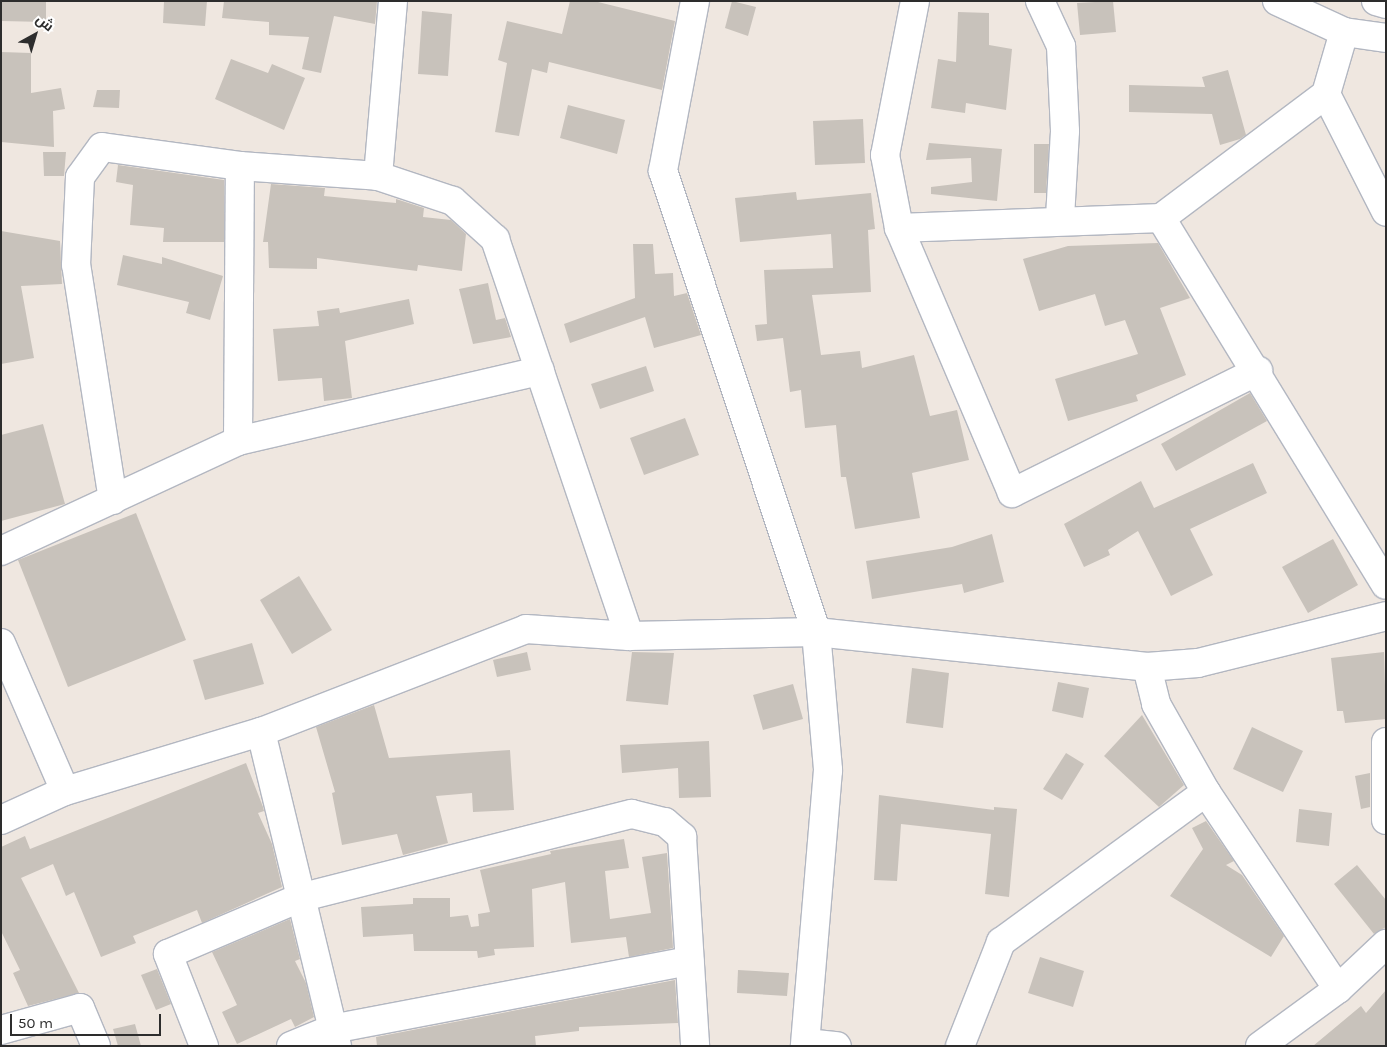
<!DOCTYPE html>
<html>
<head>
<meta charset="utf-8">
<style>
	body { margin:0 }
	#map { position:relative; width:1387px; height:1047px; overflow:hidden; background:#efe7e0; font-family:Karla,Cairo,sans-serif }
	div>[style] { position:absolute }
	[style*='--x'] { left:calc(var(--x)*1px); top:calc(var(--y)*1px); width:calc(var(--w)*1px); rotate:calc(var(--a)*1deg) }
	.building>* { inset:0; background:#c8c2bb }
	.roads { filter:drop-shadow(1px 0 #b3b7c1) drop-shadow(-1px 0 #b3b7c1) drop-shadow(0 1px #b3b7c1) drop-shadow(0 -1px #b3b7c1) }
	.minor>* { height:28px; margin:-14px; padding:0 14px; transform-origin:14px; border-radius:14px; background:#fff }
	span { translate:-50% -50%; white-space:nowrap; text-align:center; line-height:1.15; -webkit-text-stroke:4.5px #fff; paint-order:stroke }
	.frame { position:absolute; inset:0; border:2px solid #2d2d2d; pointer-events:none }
	.north { position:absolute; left:10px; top:10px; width:50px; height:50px; -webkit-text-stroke:4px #fff; paint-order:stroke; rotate:39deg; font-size:14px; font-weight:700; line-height:20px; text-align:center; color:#2d2d2d }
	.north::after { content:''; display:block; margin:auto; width:18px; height:22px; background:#2d2d2d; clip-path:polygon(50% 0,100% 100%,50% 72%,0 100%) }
	.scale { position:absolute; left:10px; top:1014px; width:151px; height:22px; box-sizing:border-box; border:2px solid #2d2d2d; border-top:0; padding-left:6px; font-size:15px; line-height:18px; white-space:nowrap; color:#2d2d2d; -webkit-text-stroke:4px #fff; paint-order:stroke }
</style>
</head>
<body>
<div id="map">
	<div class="building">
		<i style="clip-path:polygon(1px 1px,46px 1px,46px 22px,1px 21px)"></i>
		<i style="clip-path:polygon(164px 1px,207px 1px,205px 26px,163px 23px)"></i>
		<i style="clip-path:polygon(224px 1px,377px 1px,375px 24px,334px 16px,321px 73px,302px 69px,309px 37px,269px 35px,269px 22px,222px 18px)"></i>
		<i style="clip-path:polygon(570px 1px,594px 1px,675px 21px,662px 90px,549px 62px,547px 73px,532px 69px,519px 136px,495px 132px,507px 63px,498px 60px,507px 21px,562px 34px)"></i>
		<i style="clip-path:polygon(732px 1px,756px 7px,748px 36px,725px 28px)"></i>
		<i style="clip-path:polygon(1113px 1px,1116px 32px,1080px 35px,1077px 3px)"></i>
		<i style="clip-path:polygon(422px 11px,452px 14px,448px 76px,418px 74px)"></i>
		<i style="clip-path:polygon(958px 12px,989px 13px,989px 45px,1012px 49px,1006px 110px,966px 103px,965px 113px,931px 108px,938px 59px,956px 62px)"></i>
		<i style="clip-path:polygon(1px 52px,31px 53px,31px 93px,61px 88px,65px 109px,53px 111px,54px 147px,1px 142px)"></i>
		<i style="clip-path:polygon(231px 59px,268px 73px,272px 64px,305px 78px,284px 130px,215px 99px)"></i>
		<i style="clip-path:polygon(1228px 70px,1246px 135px,1240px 139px,1220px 145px,1212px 114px,1129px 112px,1129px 85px,1205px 87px,1202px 77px)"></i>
		<i style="clip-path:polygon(97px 90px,120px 90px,119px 108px,93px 107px)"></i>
		<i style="clip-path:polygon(568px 105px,625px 120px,617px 154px,560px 138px)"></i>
		<i style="clip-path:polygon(863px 119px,865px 163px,815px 165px,813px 121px)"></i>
		<i style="clip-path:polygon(929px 143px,1002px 149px,997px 201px,931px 194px,931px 187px,972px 182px,971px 158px,926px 160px)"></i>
		<i style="clip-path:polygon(1034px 144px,1049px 144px,1046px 193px,1034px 193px)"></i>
		<i style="clip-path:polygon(43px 152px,66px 152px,64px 176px,44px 176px)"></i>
		<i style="clip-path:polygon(118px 165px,224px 180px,224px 242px,163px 242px,164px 228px,130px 225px,133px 185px,116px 182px)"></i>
		<i style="clip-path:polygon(271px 184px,325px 188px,324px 196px,396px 203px,396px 199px,424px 208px,423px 217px,451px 220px,466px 234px,462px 271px,418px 265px,417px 271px,317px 258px,317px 269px,269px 268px,268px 242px,263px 242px)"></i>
		<i style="clip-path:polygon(796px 192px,797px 200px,871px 193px,875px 229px,868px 230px,871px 292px,812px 295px,821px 355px,860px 351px,862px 368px,914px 355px,930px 416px,957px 410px,969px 460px,912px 473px,920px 518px,855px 529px,846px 477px,841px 477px,836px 425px,805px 428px,801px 390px,790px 392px,783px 338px,757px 341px,755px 325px,767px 324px,764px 270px,833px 268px,831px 234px,740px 242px,735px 198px)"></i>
		<i style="clip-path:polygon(1px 231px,60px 241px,62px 284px,21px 286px,34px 358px,1px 364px)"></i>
		<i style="clip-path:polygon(1158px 243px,1190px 298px,1160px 308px,1186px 375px,1136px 395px,1138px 401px,1068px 421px,1055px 379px,1138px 354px,1125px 320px,1105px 326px,1095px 294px,1039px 311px,1023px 259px,1068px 246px)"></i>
		<i style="clip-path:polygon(633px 244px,653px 244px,655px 274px,673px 273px,674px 296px,687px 293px,701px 335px,654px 348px,645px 317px,570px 343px,564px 324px,635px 298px)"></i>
		<i style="clip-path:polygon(123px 255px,162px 264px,162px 257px,223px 276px,210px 320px,186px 313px,189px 302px,117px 285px)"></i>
		<i style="clip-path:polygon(488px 283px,496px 320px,505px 318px,511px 337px,473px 344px,459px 289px)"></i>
		<i style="clip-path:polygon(409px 299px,414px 324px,345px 341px,352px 398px,324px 401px,322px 378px,278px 381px,273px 329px,319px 326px,317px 311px,339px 308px,340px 313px)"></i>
		<i style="clip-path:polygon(646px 366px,654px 391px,600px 409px,591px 384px)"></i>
		<i style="clip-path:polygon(1250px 393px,1267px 421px,1176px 471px,1161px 444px)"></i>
		<i style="clip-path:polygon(685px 418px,699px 455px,644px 475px,630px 438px)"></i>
		<i style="clip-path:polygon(43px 424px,65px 504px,1px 521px,1px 435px)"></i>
		<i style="clip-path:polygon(1253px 463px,1267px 493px,1190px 529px,1213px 575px,1171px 596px,1138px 531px,1108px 550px,1110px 555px,1084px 567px,1064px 524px,1141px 481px,1154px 508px)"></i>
		<i style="clip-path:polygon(136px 513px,186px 640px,68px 687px,18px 560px)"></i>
		<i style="clip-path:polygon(992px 534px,1004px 582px,964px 593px,962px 584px,872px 599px,866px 561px,952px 547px)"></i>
		<i style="clip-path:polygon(1333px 539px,1358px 585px,1308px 613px,1282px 567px)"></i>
		<i style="clip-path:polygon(299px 576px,332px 630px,292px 654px,260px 600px)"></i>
		<i style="clip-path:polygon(252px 643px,264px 684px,205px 700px,193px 660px)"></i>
		<i style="clip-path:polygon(527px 652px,531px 670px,497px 677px,493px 660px)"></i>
		<i style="clip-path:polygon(632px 652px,674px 653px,668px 705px,626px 701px)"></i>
		<i style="clip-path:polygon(1384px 652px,1386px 719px,1345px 723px,1343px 711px,1337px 711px,1331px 658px)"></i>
		<i style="clip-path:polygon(912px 668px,949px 673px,943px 728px,906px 723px)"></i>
		<i style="clip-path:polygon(1058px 682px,1089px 688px,1083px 718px,1052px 711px)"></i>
		<i style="clip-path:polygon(793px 684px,803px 719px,763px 730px,753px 695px)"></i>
		<i style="clip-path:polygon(374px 705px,389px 758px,510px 750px,514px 810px,473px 812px,472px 793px,436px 796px,448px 843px,403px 855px,397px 834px,342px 845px,332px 793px,335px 792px,316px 727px)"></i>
		<i style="clip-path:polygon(1142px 715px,1184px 785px,1159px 807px,1104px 756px)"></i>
		<i style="clip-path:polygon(1252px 727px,1303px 751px,1283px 792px,1233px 769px)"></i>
		<i style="clip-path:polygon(709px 741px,711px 797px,679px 798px,678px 768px,622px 773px,620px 745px)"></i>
		<i style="clip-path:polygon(1066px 753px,1084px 764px,1062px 800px,1043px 789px)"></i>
		<i style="clip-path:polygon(246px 763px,263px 807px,264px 811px,258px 813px,272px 844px,282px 887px,202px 923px,197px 910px,133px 936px,136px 943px,101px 957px,74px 892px,66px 896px,53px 864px,21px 878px,79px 993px,28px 1006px,13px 973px,20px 970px,1px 931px,1px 847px,25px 836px,30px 849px)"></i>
		<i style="clip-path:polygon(1370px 773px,1370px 807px,1361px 809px,1355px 776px)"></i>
		<i style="clip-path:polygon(879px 795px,994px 810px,994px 807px,1017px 809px,1009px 897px,985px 894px,991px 834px,901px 824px,897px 881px,874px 880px)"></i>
		<i style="clip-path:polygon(1299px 809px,1332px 813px,1329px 846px,1296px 842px)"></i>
		<i style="clip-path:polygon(1206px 821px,1234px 861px,1226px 865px,1242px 875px,1284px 936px,1271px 957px,1170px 896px,1203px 849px,1192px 828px)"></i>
		<i style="clip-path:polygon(624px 839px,629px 868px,605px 871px,610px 919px,651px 913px,642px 857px,667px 853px,673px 948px,629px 957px,626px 937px,571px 943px,565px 882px,532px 889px,534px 947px,494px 949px,495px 955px,478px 958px,477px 951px,414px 951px,413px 934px,363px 937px,361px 907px,413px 904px,413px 898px,450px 898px,450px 917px,468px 915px,471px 927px,479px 926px,478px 914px,490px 912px,480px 870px,551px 854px,550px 851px)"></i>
		<i style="clip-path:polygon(1357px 865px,1386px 900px,1386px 927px,1374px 934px,1334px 884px)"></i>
		<i style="clip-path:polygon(290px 919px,300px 959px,295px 961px,306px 983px,314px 1017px,295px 1027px,291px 1019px,237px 1044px,222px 1012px,237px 1005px,212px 952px)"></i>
		<i style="clip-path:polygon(1040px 957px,1084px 971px,1073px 1007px,1028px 993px)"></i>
		<i style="clip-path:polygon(157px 969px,171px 1004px,156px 1010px,141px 975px)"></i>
		<i style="clip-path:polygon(738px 970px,789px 973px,787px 996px,737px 993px)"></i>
		<i style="clip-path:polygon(675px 980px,678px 1023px,579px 1027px,579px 1031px,535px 1036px,536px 1046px,377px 1046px,376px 1037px)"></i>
		<i style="clip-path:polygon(1386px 990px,1386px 1046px,1313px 1046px,1361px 1006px,1366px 1013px)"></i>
		<i style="clip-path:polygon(135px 1024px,141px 1046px,118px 1046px,113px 1029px)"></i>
	</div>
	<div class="roads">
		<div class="minor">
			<i style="--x:695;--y:1;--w:173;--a:100.7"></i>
			<i style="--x:663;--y:171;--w:486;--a:71.6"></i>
			<i style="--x:816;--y:632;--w:139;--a:85"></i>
			<i style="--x:828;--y:770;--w:277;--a:94.8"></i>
			<i style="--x:915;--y:1;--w:157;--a:101"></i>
			<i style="--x:885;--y:155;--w:74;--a:79.1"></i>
			<i style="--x:899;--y:228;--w:288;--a:66.9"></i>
			<i style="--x:1012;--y:493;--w:275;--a:-26.4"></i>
			<i style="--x:1040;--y:1;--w:50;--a:65"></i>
			<i style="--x:1061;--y:46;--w:85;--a:87.3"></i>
			<i style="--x:1065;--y:131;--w:88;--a:93.3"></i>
			<i style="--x:1277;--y:1;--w:74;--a:24.8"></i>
			<i style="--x:1344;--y:32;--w:42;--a:8.1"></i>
			<i style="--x:1376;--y:1;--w:10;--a:17"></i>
			<i style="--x:1344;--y:32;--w:65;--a:106.2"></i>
			<i style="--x:1326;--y:94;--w:132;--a:63"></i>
			<i style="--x:378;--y:176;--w:176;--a:-85.1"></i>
			<i style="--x:1161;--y:218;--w:206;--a:-36.9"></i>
			<i style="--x:899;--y:228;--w:262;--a:-2.2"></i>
			<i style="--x:1161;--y:218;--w:430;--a:58.5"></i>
			<i style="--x:238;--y:441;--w:275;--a:-89.6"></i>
			<i style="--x:113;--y:500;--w:238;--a:-98.9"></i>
			<i style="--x:76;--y:265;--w:88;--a:-87.4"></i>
			<i style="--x:80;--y:177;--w:37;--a:-54"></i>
			<i style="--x:102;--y:147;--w:139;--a:7.8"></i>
			<i style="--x:240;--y:166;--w:138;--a:4.1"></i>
			<i style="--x:378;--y:176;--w:79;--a:18.4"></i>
			<i style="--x:453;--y:201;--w:57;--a:42.1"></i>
			<i style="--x:495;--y:239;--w:419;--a:71.3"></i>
			<i style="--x:1;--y:551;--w:261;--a:-24.9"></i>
			<i style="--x:238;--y:441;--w:310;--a:-13.1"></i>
			<i style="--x:1;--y:643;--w:161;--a:66.6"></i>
			<i style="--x:1147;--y:667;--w:38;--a:76"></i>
			<i style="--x:1156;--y:704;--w:101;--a:60.4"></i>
			<i style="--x:1206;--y:792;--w:237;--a:56.2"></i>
			<i style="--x:261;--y:732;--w:323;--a:76.4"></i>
			<i style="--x:1386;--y:742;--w:78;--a:90"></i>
			<i style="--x:1;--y:820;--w:70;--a:-24.4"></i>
			<i style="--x:65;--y:791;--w:205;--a:-16.8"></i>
			<i style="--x:261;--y:732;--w:284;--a:-21.2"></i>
			<i style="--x:526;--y:629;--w:103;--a:3.9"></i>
			<i style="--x:629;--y:636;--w:187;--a:-1.2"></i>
			<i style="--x:816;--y:632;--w:333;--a:6"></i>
			<i style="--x:1147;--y:667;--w:51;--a:-4.5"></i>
			<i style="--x:1198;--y:663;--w:194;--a:-14"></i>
			<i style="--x:1;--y:1030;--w:82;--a:-15.6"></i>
			<i style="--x:80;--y:1008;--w:41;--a:67.2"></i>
			<i style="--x:806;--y:1043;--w:31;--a:6"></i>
			<i style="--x:204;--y:1046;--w:99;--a:-111.4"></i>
			<i style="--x:168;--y:954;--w:142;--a:-23.1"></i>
			<i style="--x:299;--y:898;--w:343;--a:-14.2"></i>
			<i style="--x:632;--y:814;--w:34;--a:14"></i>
			<i style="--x:665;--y:822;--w:23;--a:41"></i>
			<i style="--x:682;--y:837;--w:209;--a:86.4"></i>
			<i style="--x:291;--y:1046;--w:44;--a:-22.5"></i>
			<i style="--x:332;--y:1029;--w:364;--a:-10.8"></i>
			<i style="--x:960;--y:1046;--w:112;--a:-68.5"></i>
			<i style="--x:1001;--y:942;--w:254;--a:-36.2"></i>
			<i style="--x:1260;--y:1046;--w:97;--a:-36.2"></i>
			<i style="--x:1338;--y:989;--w:66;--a:-43.2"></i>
		</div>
	</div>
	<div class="frame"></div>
	<div class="north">ش</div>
	<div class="scale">50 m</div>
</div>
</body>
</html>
